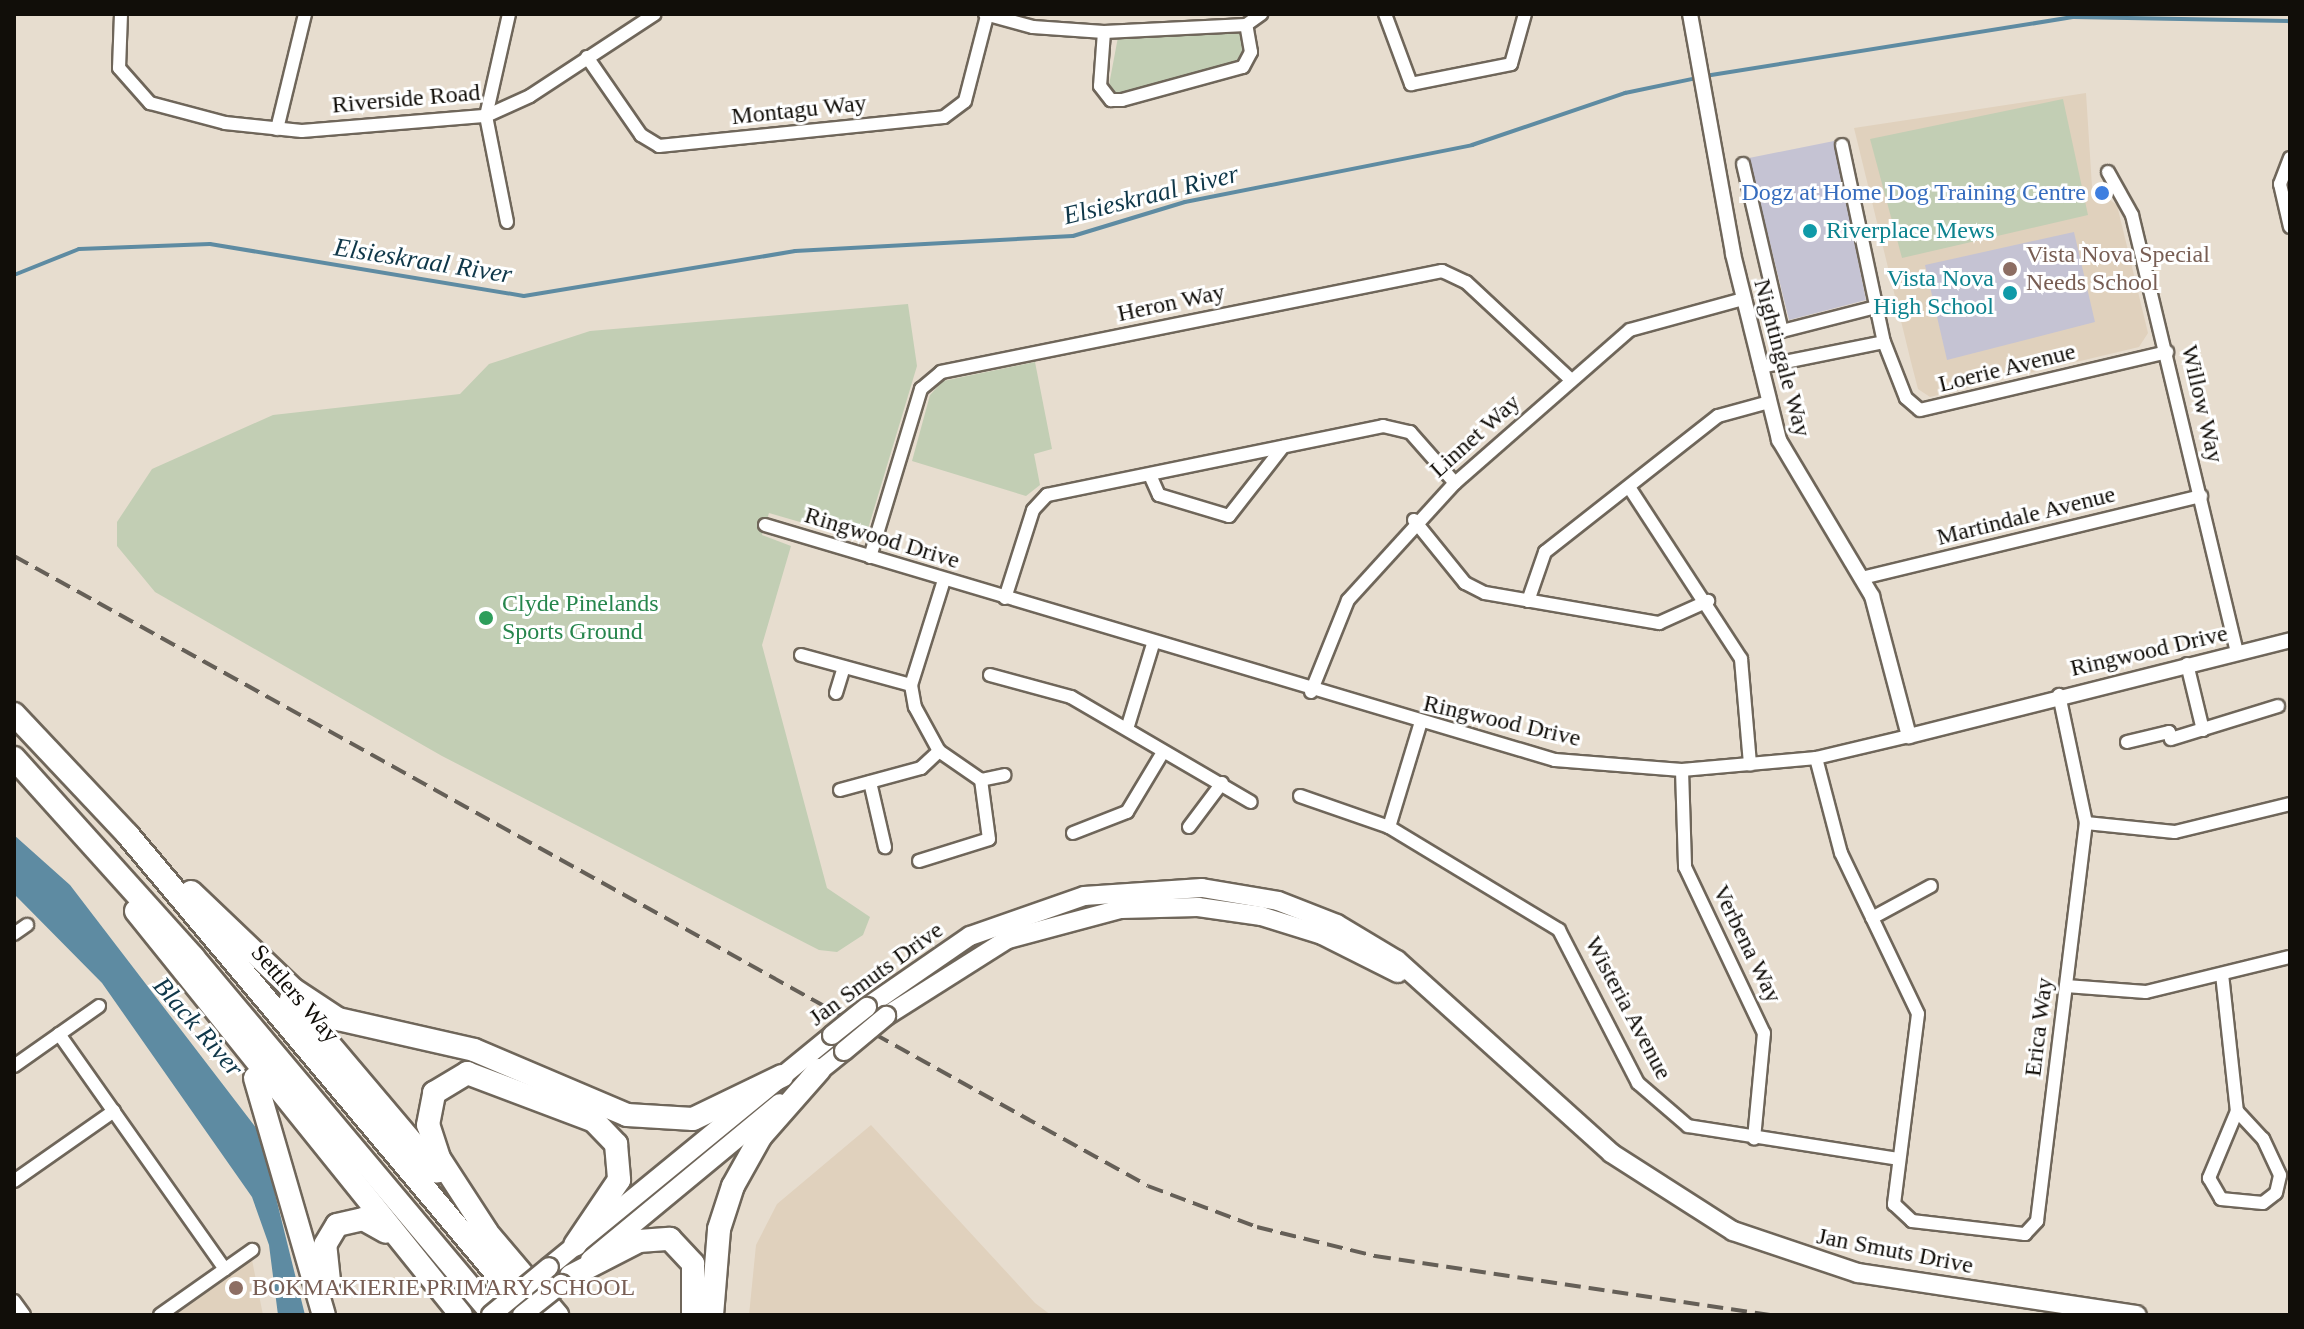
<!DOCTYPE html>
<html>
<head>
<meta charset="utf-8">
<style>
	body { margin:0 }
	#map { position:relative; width:2304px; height:1329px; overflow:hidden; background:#e7ddcf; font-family:Georgia,serif }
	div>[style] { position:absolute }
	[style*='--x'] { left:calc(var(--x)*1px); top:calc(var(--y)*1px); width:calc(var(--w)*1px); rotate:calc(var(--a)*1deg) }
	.built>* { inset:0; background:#e0d1bd }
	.green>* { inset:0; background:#c2ceb4 }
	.water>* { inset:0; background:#5e8ba2 }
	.stream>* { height:4px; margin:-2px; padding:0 2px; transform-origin:2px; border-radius:2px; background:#5e8ba2 }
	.building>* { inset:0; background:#c5c3d3 }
	.roads { filter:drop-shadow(2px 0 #6f665a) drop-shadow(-2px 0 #6f665a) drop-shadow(0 2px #6f665a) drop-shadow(0 -2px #6f665a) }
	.minor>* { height:12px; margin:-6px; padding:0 6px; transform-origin:6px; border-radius:6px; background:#fff }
	.tertiary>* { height:14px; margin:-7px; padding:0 7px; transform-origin:7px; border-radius:7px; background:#fff }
	.primary>* { height:18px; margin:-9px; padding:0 9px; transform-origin:9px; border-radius:9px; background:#fff }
	.motorway>* { height:22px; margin:-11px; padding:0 11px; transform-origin:11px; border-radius:11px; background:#fff }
	.rail>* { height:4px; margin-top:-2px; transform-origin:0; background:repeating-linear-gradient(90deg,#655f57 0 16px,transparent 0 24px) }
	.bridges { filter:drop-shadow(2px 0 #6f665a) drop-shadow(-2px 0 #6f665a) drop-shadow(0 2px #6f665a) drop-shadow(0 -2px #6f665a) }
	.primary-bridge>* { height:18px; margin:-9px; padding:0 9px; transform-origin:9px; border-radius:9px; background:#fff }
	.dots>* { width:22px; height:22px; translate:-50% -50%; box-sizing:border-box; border:4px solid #fff; border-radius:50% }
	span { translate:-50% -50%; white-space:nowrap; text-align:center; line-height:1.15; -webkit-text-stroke:6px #fff; paint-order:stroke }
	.street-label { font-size:24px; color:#110e09 }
	.shop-label { font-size:24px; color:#366cbe }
	.right { translate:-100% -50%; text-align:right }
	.culture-label { font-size:24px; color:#0d838f }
	.left { translate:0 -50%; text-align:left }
	.education-label { font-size:24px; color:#785e54 }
	.leisure-label { font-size:24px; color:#27864d }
	.water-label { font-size:26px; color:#0f3749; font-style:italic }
	.frame { position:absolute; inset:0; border:16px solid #110e09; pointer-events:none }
</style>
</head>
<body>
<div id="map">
	<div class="built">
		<i style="clip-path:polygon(2086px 93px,2092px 187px,2117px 205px,2148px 333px,2139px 347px,1930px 397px,1918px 389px,1911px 362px,1854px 128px)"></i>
		<i style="clip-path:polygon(871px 1125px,1035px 1303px,1051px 1315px,749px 1315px,756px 1245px,777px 1204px)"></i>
		<i style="clip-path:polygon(252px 1260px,263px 1315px,175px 1315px)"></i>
	</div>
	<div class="green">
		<i style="clip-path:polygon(1244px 31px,1245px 64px,1153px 92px,1117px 95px,1109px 85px,1118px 37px)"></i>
		<i style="clip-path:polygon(2063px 99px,2088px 215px,1902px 258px,1870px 139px)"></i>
		<i style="clip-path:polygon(908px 304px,917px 366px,867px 532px,855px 538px,769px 513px,762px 535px,791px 546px,762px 645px,827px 888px,870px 917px,863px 935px,837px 952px,819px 950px,442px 756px,155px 592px,117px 546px,117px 522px,152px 469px,273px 415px,460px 394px,489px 364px,590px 331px)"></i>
		<i style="clip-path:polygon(1035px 362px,1052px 449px,1034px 454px,1040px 485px,1026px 496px,912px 461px,930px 395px,943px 381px)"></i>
	</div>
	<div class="water">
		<i style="clip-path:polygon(14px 835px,70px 885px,260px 1133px,305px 1315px,278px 1315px,269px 1245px,252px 1197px,102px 983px,14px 894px)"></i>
	</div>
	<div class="stream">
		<i style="--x:1705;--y:76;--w:374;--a:-9.1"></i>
		<i style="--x:2074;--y:17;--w:216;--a:1.1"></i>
		<i style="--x:14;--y:275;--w:70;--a:-21.8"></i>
		<i style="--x:79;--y:249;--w:131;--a:-2.2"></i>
		<i style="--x:210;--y:244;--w:318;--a:9.4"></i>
		<i style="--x:524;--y:296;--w:275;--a:-9.4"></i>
		<i style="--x:795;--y:251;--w:278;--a:-3.1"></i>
		<i style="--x:1073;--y:236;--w:117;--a:-16.9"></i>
		<i style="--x:1185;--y:202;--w:293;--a:-11.2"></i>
		<i style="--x:1472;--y:145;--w:162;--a:-18.8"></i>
		<i style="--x:1625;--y:93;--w:74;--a:-11.8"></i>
	</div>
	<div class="building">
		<i style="clip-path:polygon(1834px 141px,1866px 300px,1789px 320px,1749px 158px)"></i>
		<i style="clip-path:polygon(2074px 232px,2095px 322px,1947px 360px,1925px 265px)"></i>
	</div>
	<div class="roads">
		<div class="minor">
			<i style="--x:121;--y:14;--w:54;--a:92.1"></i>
			<i style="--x:119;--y:68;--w:47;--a:48.5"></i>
			<i style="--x:150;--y:103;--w:78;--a:14.9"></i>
			<i style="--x:225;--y:123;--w:77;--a:5.9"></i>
			<i style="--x:302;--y:131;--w:185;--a:-4.7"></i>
			<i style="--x:486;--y:116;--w:48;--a:-24.4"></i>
			<i style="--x:530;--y:96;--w:149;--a:-33.3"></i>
			<i style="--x:985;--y:14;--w:50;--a:15.2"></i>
			<i style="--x:1033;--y:27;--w:71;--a:4"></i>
			<i style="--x:1104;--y:32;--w:142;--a:-2.8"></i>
			<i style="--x:1246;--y:25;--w:19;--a:-36"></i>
			<i style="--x:1385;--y:14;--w:75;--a:69.6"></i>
			<i style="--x:1411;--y:84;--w:102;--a:-11.3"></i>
			<i style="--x:1511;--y:64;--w:52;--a:-74.4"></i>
			<i style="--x:1104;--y:32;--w:54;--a:94.2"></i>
			<i style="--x:1100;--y:86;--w:18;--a:52"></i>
			<i style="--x:1111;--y:100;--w:11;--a:0"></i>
			<i style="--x:1122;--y:100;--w:125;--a:-15.3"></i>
			<i style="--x:1243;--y:67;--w:17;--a:-62"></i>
			<i style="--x:1251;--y:52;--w:27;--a:-100"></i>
			<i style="--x:587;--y:57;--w:95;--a:55.3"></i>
			<i style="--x:641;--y:135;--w:21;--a:31"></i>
			<i style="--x:659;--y:146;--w:286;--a:-5.8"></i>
			<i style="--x:944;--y:117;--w:26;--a:-37"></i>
			<i style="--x:965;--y:101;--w:88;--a:-75.5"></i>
			<i style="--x:277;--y:129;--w:118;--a:-76.3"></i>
			<i style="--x:1842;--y:145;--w:201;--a:78"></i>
			<i style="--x:2290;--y:158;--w:28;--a:111"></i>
			<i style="--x:2280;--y:184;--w:44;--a:76.9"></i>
			<i style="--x:1743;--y:164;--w:171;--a:76.9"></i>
			<i style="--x:1782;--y:331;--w:97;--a:-14.3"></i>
			<i style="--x:2108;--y:172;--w:49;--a:60.8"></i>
			<i style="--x:2132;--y:215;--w:450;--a:76.5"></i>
			<i style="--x:507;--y:222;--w:108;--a:-101.2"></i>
			<i style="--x:486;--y:116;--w:105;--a:-77.3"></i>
			<i style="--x:1760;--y:367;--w:126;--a:-11.4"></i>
			<i style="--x:1884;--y:342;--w:60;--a:68.6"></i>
			<i style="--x:1906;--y:398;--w:18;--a:41"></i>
			<i style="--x:1920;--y:410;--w:254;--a:-13.2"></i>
			<i style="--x:1150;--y:475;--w:22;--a:66"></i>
			<i style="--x:1159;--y:495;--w:73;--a:16.7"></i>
			<i style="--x:1229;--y:516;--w:88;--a:-52"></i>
			<i style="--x:1629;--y:487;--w:205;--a:56.9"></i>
			<i style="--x:1741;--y:659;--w:106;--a:85.1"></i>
			<i style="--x:1414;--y:520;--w:81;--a:51"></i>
			<i style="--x:1465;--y:583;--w:22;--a:27"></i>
			<i style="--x:1485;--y:593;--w:177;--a:9.8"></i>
			<i style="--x:1659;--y:623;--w:54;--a:-24.2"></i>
			<i style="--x:765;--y:525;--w:824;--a:16.57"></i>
			<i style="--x:1555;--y:760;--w:127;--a:4.5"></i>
			<i style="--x:1682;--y:770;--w:135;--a:-5.1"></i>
			<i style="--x:1816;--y:758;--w:96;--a:-13.3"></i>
			<i style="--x:870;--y:557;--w:176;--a:-73.1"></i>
			<i style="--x:921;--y:389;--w:26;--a:-40"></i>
			<i style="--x:941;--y:372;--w:511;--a:-11.4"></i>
			<i style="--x:1442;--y:271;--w:26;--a:25"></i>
			<i style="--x:1466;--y:282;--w:144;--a:43"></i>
			<i style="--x:1862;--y:578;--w:349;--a:-13.6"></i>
			<i style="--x:944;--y:580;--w:110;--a:107.4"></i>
			<i style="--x:911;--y:685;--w:22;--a:80"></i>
			<i style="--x:915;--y:707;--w:50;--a:61.4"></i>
			<i style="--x:939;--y:751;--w:51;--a:34.6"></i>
			<i style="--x:981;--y:780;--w:24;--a:-12"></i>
			<i style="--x:1005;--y:598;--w:92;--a:-72.3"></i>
			<i style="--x:1033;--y:510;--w:21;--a:-47"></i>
			<i style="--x:1047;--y:495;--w:343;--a:-11.6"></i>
			<i style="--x:1383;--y:426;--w:28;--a:13"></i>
			<i style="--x:1410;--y:432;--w:68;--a:48.6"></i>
			<i style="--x:1528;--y:601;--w:52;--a:-70.9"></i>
			<i style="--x:1545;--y:552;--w:220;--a:-38.2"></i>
			<i style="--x:1718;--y:416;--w:53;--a:-15.4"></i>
			<i style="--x:801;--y:655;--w:114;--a:15.3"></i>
			<i style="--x:2187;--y:664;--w:68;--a:76.4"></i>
			<i style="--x:990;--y:675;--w:84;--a:15.2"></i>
			<i style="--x:1071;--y:697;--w:208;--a:30.3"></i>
			<i style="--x:1311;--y:692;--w:99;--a:-68.1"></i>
			<i style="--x:1348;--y:600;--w:159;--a:-47.6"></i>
			<i style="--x:1455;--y:483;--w:232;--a:-41.2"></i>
			<i style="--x:1630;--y:330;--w:117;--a:-15.3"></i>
			<i style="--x:836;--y:693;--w:27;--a:-73"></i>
			<i style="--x:1127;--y:729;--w:89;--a:-73"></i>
			<i style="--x:2127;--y:742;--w:43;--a:-13.4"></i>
			<i style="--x:2169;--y:732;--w:7;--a:74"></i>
			<i style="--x:2171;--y:739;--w:112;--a:-17.1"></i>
			<i style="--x:1816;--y:758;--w:98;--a:75.3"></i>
			<i style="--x:1841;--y:853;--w:178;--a:64.4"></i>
			<i style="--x:1918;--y:1014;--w:192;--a:97.2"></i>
			<i style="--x:1894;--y:1204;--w:25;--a:43"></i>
			<i style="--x:1912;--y:1221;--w:114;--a:6.6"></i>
			<i style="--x:2025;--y:1234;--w:18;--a:-47"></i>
			<i style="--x:2037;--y:1221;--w:401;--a:-83"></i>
			<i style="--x:2086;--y:823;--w:131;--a:-101.9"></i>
			<i style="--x:1682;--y:770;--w:97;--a:88.2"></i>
			<i style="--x:1685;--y:867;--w:184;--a:64.6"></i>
			<i style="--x:1764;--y:1033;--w:106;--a:95.4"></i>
			<i style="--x:870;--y:782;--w:67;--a:77"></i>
			<i style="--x:840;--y:790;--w:84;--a:-15.2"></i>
			<i style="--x:921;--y:768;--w:25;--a:-43"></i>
			<i style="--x:1300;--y:796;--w:94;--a:19.2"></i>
			<i style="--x:1389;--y:827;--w:199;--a:31.2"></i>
			<i style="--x:1559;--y:930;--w:172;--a:62.7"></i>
			<i style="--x:1638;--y:1083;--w:66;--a:40.7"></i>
			<i style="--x:1688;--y:1126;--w:213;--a:8.9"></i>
			<i style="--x:2086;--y:823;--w:89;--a:5.8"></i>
			<i style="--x:2175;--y:832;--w:118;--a:-13.7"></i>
			<i style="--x:1189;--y:827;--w:55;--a:-53.1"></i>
			<i style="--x:1389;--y:827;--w:107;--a:-73.1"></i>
			<i style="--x:1073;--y:833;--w:58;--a:-21.3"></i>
			<i style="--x:1127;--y:812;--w:70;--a:-59"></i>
			<i style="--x:919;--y:861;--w:73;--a:-17.4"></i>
			<i style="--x:989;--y:839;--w:60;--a:-97.7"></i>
			<i style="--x:1872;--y:918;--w:67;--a:-28.5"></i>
			<i style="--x:14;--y:934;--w:16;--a:-35"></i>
			<i style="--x:2222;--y:974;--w:138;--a:83.8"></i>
			<i style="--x:2237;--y:1111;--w:73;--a:112.7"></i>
			<i style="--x:2209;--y:1178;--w:24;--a:60"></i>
			<i style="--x:2221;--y:1199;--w:42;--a:5.4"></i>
			<i style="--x:2263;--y:1203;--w:16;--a:-38"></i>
			<i style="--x:2276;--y:1193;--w:18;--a:-77"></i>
			<i style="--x:2280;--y:1175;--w:40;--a:-115"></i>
			<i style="--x:2263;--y:1139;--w:38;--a:-133"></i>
			<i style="--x:2066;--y:986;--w:80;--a:4.3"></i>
			<i style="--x:2146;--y:992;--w:148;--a:-13.7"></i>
			<i style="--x:59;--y:1034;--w:288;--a:54.8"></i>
			<i style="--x:14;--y:1066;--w:104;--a:-35.2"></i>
			<i style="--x:14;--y:1181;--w:122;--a:-35"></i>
			<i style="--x:14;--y:1301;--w:17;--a:54"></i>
			<i style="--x:160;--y:1315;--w:113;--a:-35.2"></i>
		</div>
		<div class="tertiary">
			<i style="--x:1690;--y:14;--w:244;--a:79.8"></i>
			<i style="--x:1733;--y:254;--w:192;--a:76.1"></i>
			<i style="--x:1779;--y:440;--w:182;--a:59.2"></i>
			<i style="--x:1872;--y:596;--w:145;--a:75.2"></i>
			<i style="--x:1909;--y:736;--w:393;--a:-14.1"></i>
		</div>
		<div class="primary">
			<i style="--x:867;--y:1007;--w:125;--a:-34.6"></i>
			<i style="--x:970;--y:936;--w:121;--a:-19.3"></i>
			<i style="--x:1084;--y:896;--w:118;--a:-3.9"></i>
			<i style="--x:1202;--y:888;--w:77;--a:9.7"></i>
			<i style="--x:1278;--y:901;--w:63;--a:21.3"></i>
			<i style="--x:1337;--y:924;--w:70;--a:31"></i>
			<i style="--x:1397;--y:960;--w:288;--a:42"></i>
			<i style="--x:1611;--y:1153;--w:145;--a:32.6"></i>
			<i style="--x:1733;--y:1231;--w:132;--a:18.6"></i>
			<i style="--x:1858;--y:1273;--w:282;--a:8.6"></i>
			<i style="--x:886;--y:1016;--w:144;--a:-32.3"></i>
			<i style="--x:1008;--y:939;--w:117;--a:-14.9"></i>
			<i style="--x:1121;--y:909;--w:77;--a:-1.5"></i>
			<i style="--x:1198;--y:907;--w:64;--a:8.1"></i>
			<i style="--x:1261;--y:916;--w:64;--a:17.3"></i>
			<i style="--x:1322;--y:935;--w:85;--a:26.6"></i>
			<i style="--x:809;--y:1079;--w:45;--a:-38.7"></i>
			<i style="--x:590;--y:1260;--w:246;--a:-39.6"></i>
			<i style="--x:549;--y:1267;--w:366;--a:-39.3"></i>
		</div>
		<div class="motorway">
			<i style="--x:14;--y:714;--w:166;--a:46.7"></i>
			<i style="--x:128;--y:835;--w:620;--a:49.97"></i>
			<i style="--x:14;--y:758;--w:268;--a:48"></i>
			<i style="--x:193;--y:957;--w:467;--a:50"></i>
			<i style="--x:191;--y:892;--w:142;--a:43.6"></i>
			<i style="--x:294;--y:990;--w:53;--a:33.4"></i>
			<i style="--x:338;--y:1019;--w:139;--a:12.8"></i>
			<i style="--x:474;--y:1050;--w:166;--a:23"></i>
			<i style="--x:627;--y:1115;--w:66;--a:3.5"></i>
			<i style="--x:693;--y:1119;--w:99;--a:-25.8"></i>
			<i style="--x:136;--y:911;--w:518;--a:51.18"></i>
			<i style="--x:291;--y:999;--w:226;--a:49.8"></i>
			<i style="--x:255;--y:1078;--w:247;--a:73.8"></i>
			<i style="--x:479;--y:1223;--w:121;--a:49.7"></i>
			<i style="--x:487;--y:1232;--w:88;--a:-123"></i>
			<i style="--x:439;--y:1158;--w:35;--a:-108"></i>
			<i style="--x:428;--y:1125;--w:33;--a:-79"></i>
			<i style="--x:434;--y:1093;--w:39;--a:-31"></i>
			<i style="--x:467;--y:1073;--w:136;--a:20.7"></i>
			<i style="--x:594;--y:1121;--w:32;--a:46"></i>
			<i style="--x:616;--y:1144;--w:36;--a:85"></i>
			<i style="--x:619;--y:1180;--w:78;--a:124.1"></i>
			<i style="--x:571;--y:1276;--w:76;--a:-27.2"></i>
			<i style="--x:639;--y:1241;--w:31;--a:-4"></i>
			<i style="--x:670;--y:1239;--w:34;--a:47"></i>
			<i style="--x:693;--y:1264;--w:51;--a:90"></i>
			<i style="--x:329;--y:1281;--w:36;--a:-96"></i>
			<i style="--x:325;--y:1245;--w:23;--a:-59"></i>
			<i style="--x:337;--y:1225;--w:27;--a:-13"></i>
			<i style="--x:363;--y:1219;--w:26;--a:29"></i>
			<i style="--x:712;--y:1315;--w:86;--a:-85.3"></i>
			<i style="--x:719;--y:1229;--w:45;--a:-72"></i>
			<i style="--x:733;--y:1186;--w:57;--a:-60.8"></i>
			<i style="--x:761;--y:1136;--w:88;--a:-48.7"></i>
		</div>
	</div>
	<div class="rail">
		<i style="--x:14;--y:556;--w:1297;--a:29.05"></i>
		<i style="--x:1148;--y:1186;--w:116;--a:20.6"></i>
		<i style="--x:1257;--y:1227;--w:122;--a:13.8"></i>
		<i style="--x:1375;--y:1256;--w:401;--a:8.5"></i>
	</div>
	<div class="bridges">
		<div class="primary-bridge">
			<i style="--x:832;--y:1035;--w:45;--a:-38.7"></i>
			<i style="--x:844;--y:1051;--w:55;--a:-39.8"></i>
			<i style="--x:491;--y:1315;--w:75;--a:-39.6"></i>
			<i style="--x:522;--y:1315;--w:50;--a:-38.5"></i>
		</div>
	</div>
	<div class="dots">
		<i style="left:2102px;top:193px;background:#3f7fe0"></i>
		<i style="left:1810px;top:231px;background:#0f9aa8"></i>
		<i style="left:2010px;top:269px;background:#8d6e63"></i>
		<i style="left:2010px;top:293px;background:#0f9aa8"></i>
		<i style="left:486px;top:618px;background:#2e9e5b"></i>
		<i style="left:236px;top:1288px;background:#8d6e63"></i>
	</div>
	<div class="street-label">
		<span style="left:406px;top:99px;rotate:-5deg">Riverside Road</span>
		<span style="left:799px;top:110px;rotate:-6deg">Montagu Way</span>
		<span style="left:1171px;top:303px;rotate:-12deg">Heron Way</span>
		<span style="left:1782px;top:358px;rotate:75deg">Nightingale Way</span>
		<span style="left:2007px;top:368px;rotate:-14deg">Loerie Avenue</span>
		<span style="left:2202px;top:404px;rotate:77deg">Willow Way</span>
		<span style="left:1475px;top:436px;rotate:-42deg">Linnet Way</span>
		<span style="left:2026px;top:516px;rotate:-14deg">Martindale Avenue</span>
		<span style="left:882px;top:538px;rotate:17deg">Ringwood Drive</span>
		<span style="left:2149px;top:651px;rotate:-13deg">Ringwood Drive</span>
		<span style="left:1502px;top:721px;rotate:13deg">Ringwood Drive</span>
		<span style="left:1747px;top:944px;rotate:64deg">Verbena Way</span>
		<span style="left:876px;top:974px;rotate:-36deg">Jan Smuts Drive</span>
		<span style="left:295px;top:994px;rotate:49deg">Settlers Way</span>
		<span style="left:1628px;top:1008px;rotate:62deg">Wisteria Avenue</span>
		<span style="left:2039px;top:1027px;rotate:-83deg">Erica Way</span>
		<span style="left:1895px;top:1251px;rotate:11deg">Jan Smuts Drive</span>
	</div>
	<div class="shop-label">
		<span class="right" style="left:2086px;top:193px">Dogz at Home Dog Training Centre</span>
	</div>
	<div class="culture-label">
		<span class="left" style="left:1826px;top:231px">Riverplace Mews</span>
		<span class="right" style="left:1994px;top:293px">Vista Nova<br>High School</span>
	</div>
	<div class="education-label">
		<span class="left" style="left:2026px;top:269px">Vista Nova Special<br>Needs School</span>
		<span class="left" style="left:252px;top:1288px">BOKMAKIERIE PRIMARY SCHOOL</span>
	</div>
	<div class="leisure-label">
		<span class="left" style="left:502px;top:618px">Clyde Pinelands<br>Sports Ground</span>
	</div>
	<div class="water-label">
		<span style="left:1151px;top:195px;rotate:-14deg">Elsieskraal River</span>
		<span style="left:423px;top:261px;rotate:9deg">Elsieskraal River</span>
		<span style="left:198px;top:1027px;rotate:49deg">Black River</span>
	</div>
	<div class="frame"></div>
</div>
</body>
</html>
